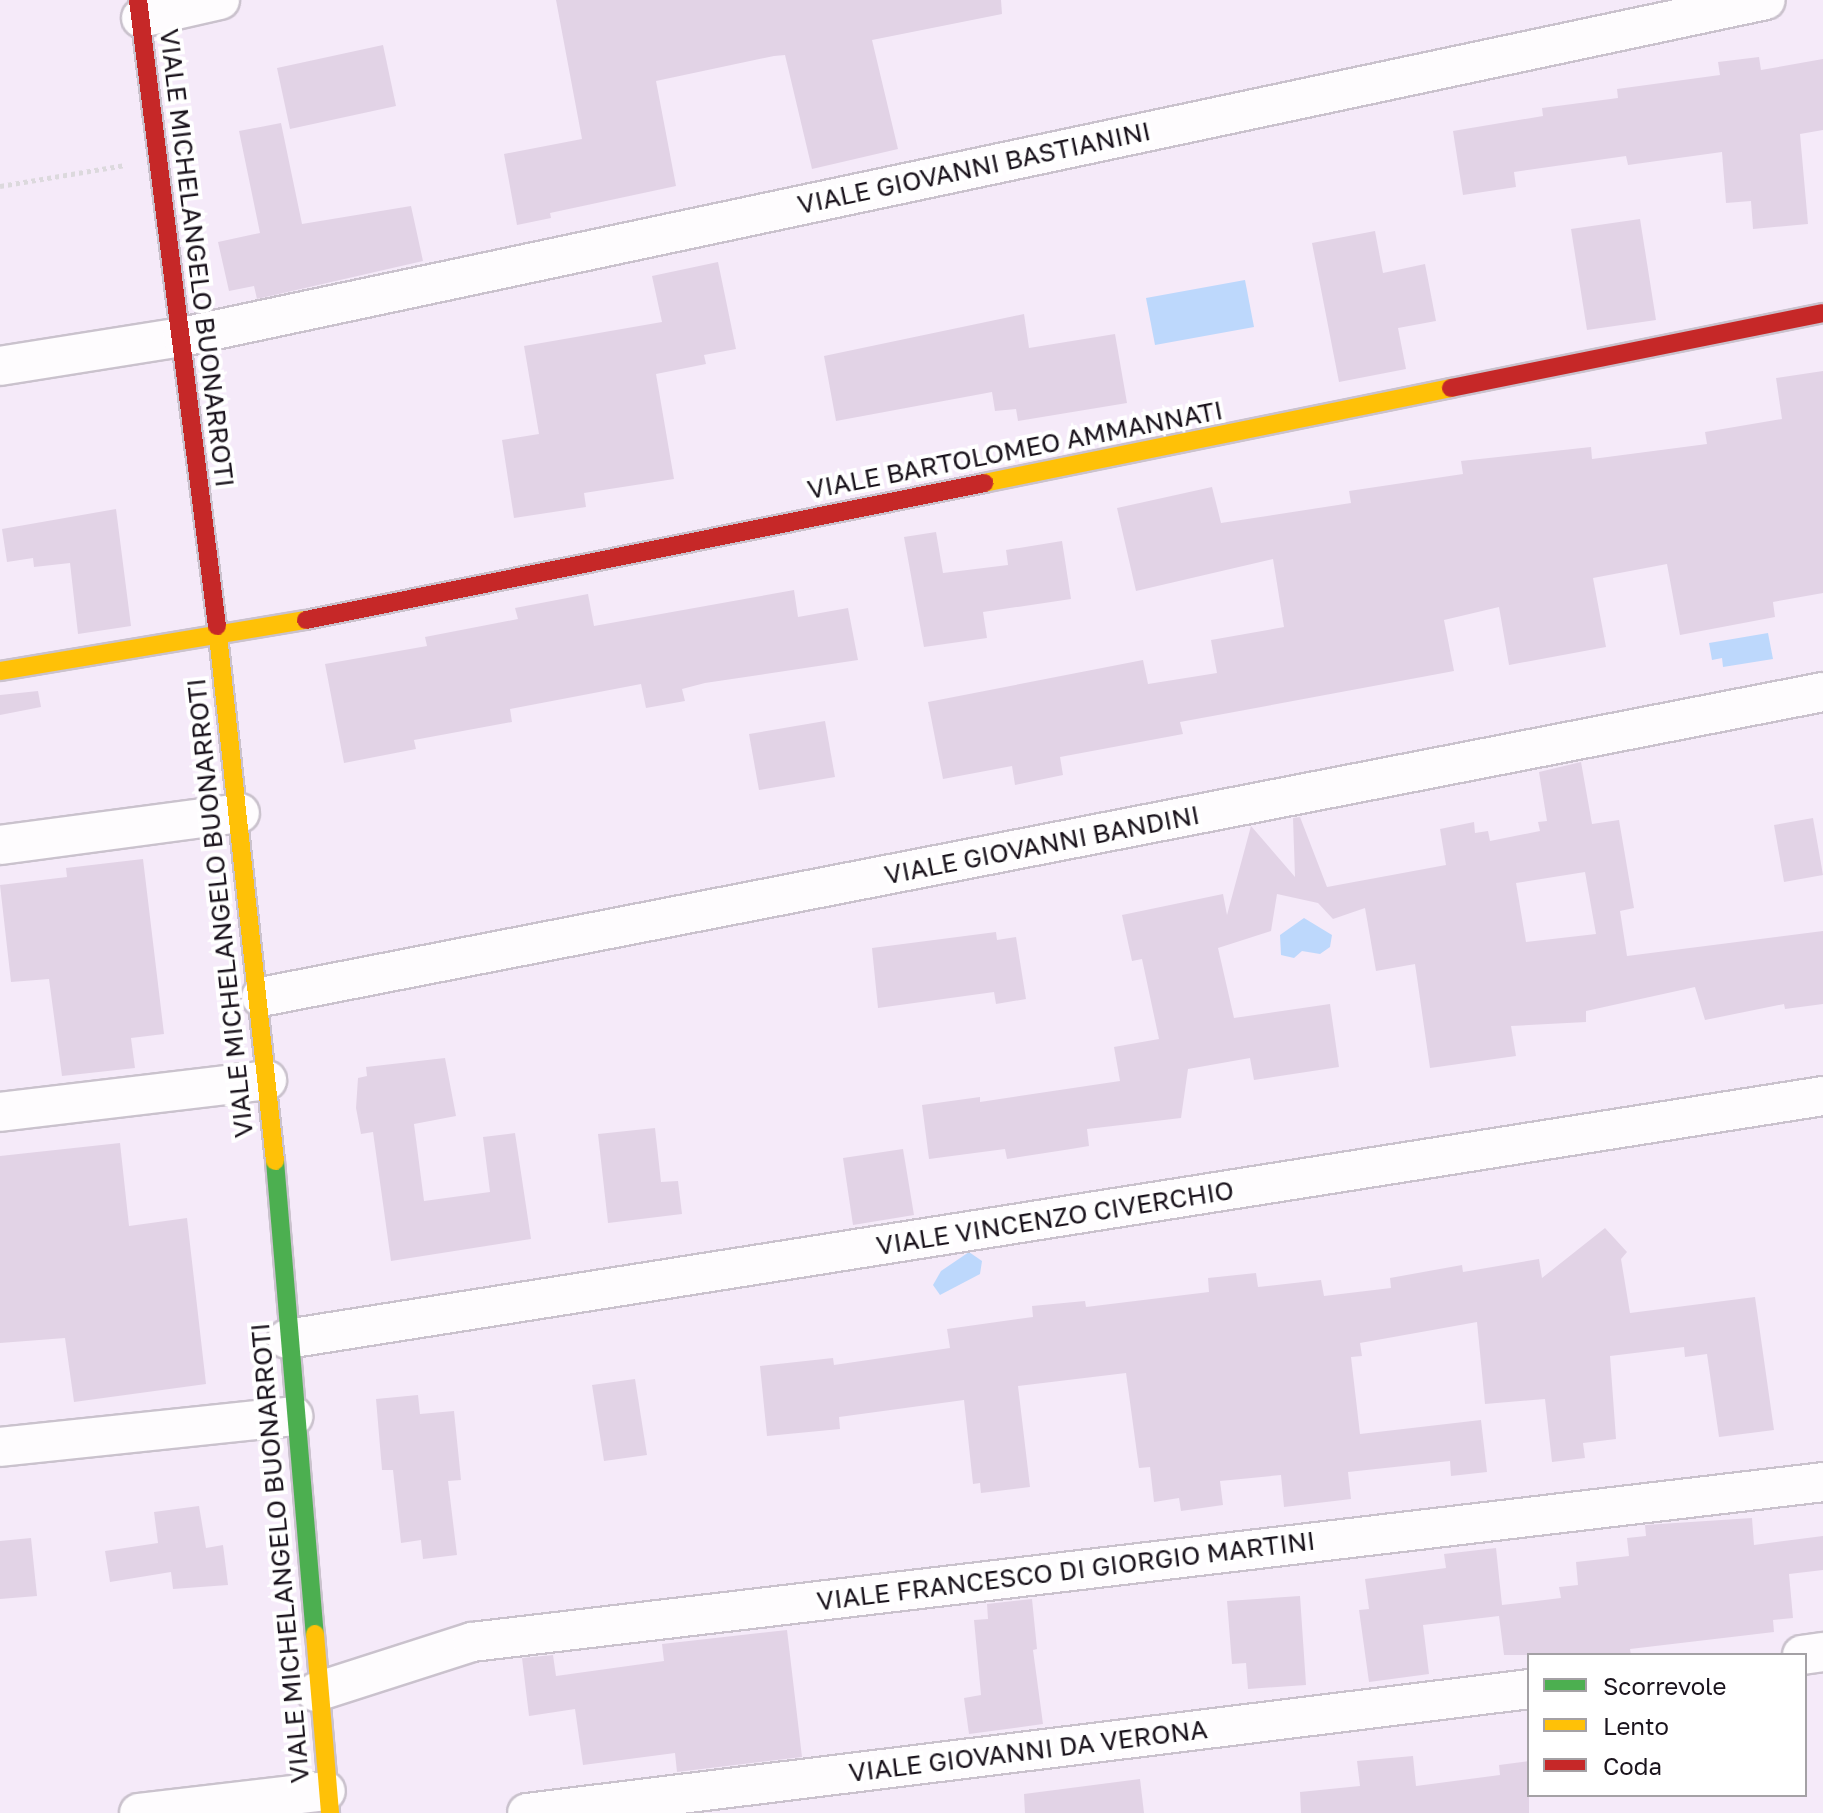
<!DOCTYPE html>
<html>
<head>
<meta charset="utf-8">
<style>
	body { margin:0 }
	#map { position:relative; width:1823px; height:1813px; overflow:hidden; background:#f5eaf9; font-family:"Golos Text",sans-serif }
	div>[style] { position:absolute }
	[style*='--x'] { left:calc(var(--x)*1px); top:calc(var(--y)*1px); width:calc(var(--w)*1px); rotate:calc(var(--a)*1deg) }
	.water>* { inset:0; background:#bdd8fc }
	.building>* { inset:0; background:#e2d3e6 }
	.path>* { height:5px; margin-top:-2.5px; transform-origin:0; background:repeating-linear-gradient(90deg,#dcd9dd 0 4px,transparent 0 8px) }
	.roads { filter:drop-shadow(2px 0 #cac2cd) drop-shadow(-2px 0 #cac2cd) drop-shadow(0 2px #cac2cd) drop-shadow(0 -2px #cac2cd) }
	.street>* { height:38px; margin:-19px; padding:0 19px; transform-origin:19px; border-radius:19px; background:#fefcfe }
	.fast>* { height:18px; margin:-9px; padding:0 9px; transform-origin:9px; border-radius:9px; background:#4caf50 }
	.slow>* { height:18px; margin:-9px; padding:0 9px; transform-origin:9px; border-radius:9px; background:#ffc107 }
	.jam>* { height:18px; margin:-9px; padding:0 9px; transform-origin:9px; border-radius:9px; background:#c62828 }
	span { translate:-50% -50%; white-space:nowrap; text-align:center; line-height:1.15; -webkit-text-stroke:8px #fff; paint-order:stroke }
	.street-label { font-size:26px; color:#1b141d }
	.legend { position:absolute; left:1527px; top:1653px; width:280px; height:144px; box-sizing:border-box; background:#fff; border:2px solid #a4a1a5; margin:0; padding:10px 14px; list-style:none; font-size:24px; color:#1b141d }
	.legend li { display:flex; align-items:center; gap:16px; height:40px }
	.legend b { width:40px; border:2px solid #a4a1a5 }
</style>
</head>
<body>
<div id="map">
	<div class="water">
		<i style="clip-path:polygon(1245px 280px,1254px 327px,1155px 345px,1146px 298px)"></i>
		<i style="clip-path:polygon(1768px 633px,1773px 659px,1723px 667px,1722px 658px,1712px 660px,1709px 643px)"></i>
		<i style="clip-path:polygon(1304px 918px,1332px 935px,1330px 947px,1320px 954px,1302px 951px,1294px 958px,1281px 955px,1280px 935px)"></i>
		<i style="clip-path:polygon(969px 1252px,982px 1261px,980px 1274px,940px 1295px,933px 1285px,941px 1271px)"></i>
	</div>
	<div class="building">
		<i style="clip-path:polygon(556px 0,1001px 0,1002px 14px,872px 40px,898px 149px,812px 169px,785px 55px,774px 56px,656px 81px,676px 186px,550px 213px,551px 218px,517px 225px,504px 154px,582px 139px)"></i>
		<i style="clip-path:polygon(383px 45px,396px 106px,290px 129px,277px 68px)"></i>
		<i style="clip-path:polygon(1759px 57px,1761px 70px,1823px 59px,1823px 130px,1800px 134px,1808px 224px,1753px 229px,1751px 201px,1726px 203px,1722px 152px,1628px 165px,1626px 156px,1514px 172px,1516px 187px,1463px 195px,1453px 131px,1543px 116px,1542px 108px,1618px 98px,1617px 89px,1720px 75px,1718px 62px)"></i>
		<i style="clip-path:polygon(281px 123px,302px 224px,411px 206px,423px 261px,257px 299px,254px 286px,229px 291px,218px 242px,260px 233px,239px 131px)"></i>
		<i style="clip-path:polygon(1640px 219px,1656px 320px,1587px 330px,1571px 229px)"></i>
		<i style="clip-path:polygon(1375px 231px,1383px 273px,1425px 264px,1436px 321px,1398px 328px,1406px 369px,1339px 382px,1312px 243px)"></i>
		<i style="clip-path:polygon(718px 262px,736px 349px,704px 355px,706px 364px,656px 374px,674px 479px,584px 493px,586px 507px,514px 518px,502px 440px,539px 434px,524px 346px,662px 322px,652px 276px)"></i>
		<i style="clip-path:polygon(1024px 314px,1029px 348px,1115px 334px,1127px 403px,1018px 421px,1016px 409px,995px 411px,992px 392px,836px 421px,824px 356px)"></i>
		<i style="clip-path:polygon(1823px 371px,1823px 593px,1773px 602px,1775px 617px,1680px 635px,1667px 564px,1593px 578px,1606px 647px,1509px 665px,1499px 607px,1444px 620px,1454px 671px,1180px 722px,1183px 734px,1060px 757px,1063px 775px,1015px 785px,1012px 766px,943px 779px,928px 702px,1143px 660px,1148px 684px,1217px 673px,1211px 640px,1284px 627px,1273px 559px,1136px 591px,1117px 508px,1212px 487px,1221px 523px,1351px 503px,1349px 491px,1463px 474px,1461px 461px,1591px 447px,1592px 459px,1707px 444px,1705px 432px,1782px 419px,1776px 378px)"></i>
		<i style="clip-path:polygon(116px 509px,131px 626px,78px 634px,70px 563px,34px 567px,33px 558px,7px 562px,2px 529px)"></i>
		<i style="clip-path:polygon(936px 532px,943px 573px,1008px 565px,1006px 550px,1062px 541px,1071px 599px,983px 612px,987px 638px,924px 647px,904px 537px)"></i>
		<i style="clip-path:polygon(794px 590px,798px 617px,848px 608px,858px 660px,705px 683px,682px 689px,685px 701px,646px 708px,641px 684px,510px 709px,512px 722px,414px 740px,416px 749px,344px 763px,325px 664px,427px 646px,425px 637px,518px 619px,515px 608px,588px 594px,594px 626px)"></i>
		<i style="clip-path:polygon(38px 691px,41px 707px,0 715px,0 695px)"></i>
		<i style="clip-path:polygon(825px 721px,835px 777px,759px 790px,749px 734px)"></i>
		<i style="clip-path:polygon(evenodd,1581px 762px,1592px 824px,1619px 820px,1634px 908px,1620px 911px,1627px 956px,1823px 931px,1823px 1004px,1785px 1009px,1784px 1004px,1705px 1020px,1695px 987px,1586px 1011px,1586px 1022px,1511px 1026px,1516px 1056px,1430px 1068px,1415px 964px,1376px 971px,1365px 908px,1333px 919px,1318px 903px,1277px 894px,1271px 931px,1218px 948px,1234px 1018px,1330px 1004px,1339px 1067px,1254px 1080px,1250px 1058px,1188px 1069px,1181px 1118px,1087px 1129px,1089px 1146px,1071px 1149px,1007px 1159px,1005px 1149px,929px 1159px,922px 1105px,980px 1097px,980px 1102px,1120px 1081px,1114px 1047px,1159px 1039px,1142px 959px,1132px 961px,1122px 915px,1223px 894px,1227px 915px,1251px 826px,1295px 877px,1293px 818px,1300px 817px,1327px 887px,1446px 865px,1440px 829px,1474px 822px,1475px 833px,1488px 831px,1490px 841px,1540px 831px,1538px 822px,1547px 821px,1539px 772px,1581px 762px,1585px 872px,1596px 934px,1526px 942px,1516px 883px,1585px 872px)"></i>
		<i style="clip-path:polygon(1813px 818px,1823px 875px,1784px 882px,1774px 825px)"></i>
		<i style="clip-path:polygon(143px 859px,164px 1034px,131px 1038px,135px 1068px,62px 1076px,49px 979px,11px 982px,0 885px,67px 877px,66px 868px)"></i>
		<i style="clip-path:polygon(996px 932px,997px 940px,1016px 937px,1026px 999px,996px 1004px,994px 992px,878px 1008px,872px 948px)"></i>
		<i style="clip-path:polygon(445px 1058px,456px 1116px,414px 1124px,424px 1201px,490px 1192px,483px 1137px,515px 1133px,531px 1239px,391px 1261px,373px 1132px,361px 1134px,356px 1108px,358px 1078px,367px 1076px,366px 1067px)"></i>
		<i style="clip-path:polygon(655px 1128px,661px 1182px,678px 1181px,682px 1214px,608px 1223px,598px 1134px)"></i>
		<i style="clip-path:polygon(120px 1143px,129px 1226px,187px 1218px,206px 1384px,74px 1402px,65px 1338px,0 1343px,0 1156px)"></i>
		<i style="clip-path:polygon(903px 1149px,914px 1215px,853px 1225px,843px 1158px)"></i>
		<i style="clip-path:polygon(1605px 1228px,1627px 1252px,1621px 1259px,1630px 1313px,1755px 1297px,1774px 1430px,1719px 1437px,1707px 1354px,1685px 1357px,1684px 1347px,1610px 1356px,1616px 1439px,1583px 1443px,1585px 1458px,1552px 1462px,1545px 1399px,1485px 1404px,1477px 1322px,1360px 1343px,1362px 1356px,1351px 1357px,1360px 1434px,1481px 1420px,1487px 1472px,1451px 1476px,1450px 1461px,1348px 1472px,1351px 1499px,1284px 1507px,1281px 1475px,1220px 1481px,1223px 1505px,1181px 1511px,1179px 1498px,1154px 1502px,1150px 1467px,1139px 1468px,1126px 1373px,1018px 1386px,1030px 1487px,981px 1493px,980px 1483px,973px 1484px,964px 1400px,839px 1417px,840px 1429px,767px 1436px,760px 1366px,833px 1358px,834px 1365px,950px 1348px,947px 1329px,1033px 1317px,1032px 1306px,1085px 1301px,1086px 1307px,1209px 1292px,1208px 1278px,1256px 1273px,1258px 1287px,1321px 1280px,1324px 1296px,1391px 1288px,1390px 1278px,1462px 1265px,1463px 1272px,1539px 1259px,1542px 1278px)"></i>
		<i style="clip-path:polygon(635px 1379px,647px 1455px,604px 1461px,592px 1385px)"></i>
		<i style="clip-path:polygon(418px 1395px,420px 1414px,454px 1411px,461px 1480px,448px 1481px,457px 1555px,423px 1559px,421px 1540px,401px 1543px,393px 1470px,382px 1470px,376px 1399px)"></i>
		<i style="clip-path:polygon(199px 1506px,206px 1548px,223px 1545px,228px 1585px,173px 1589px,171px 1572px,110px 1582px,105px 1551px,158px 1543px,154px 1512px)"></i>
		<i style="clip-path:polygon(1752px 1518px,1754px 1545px,1823px 1536px,1823px 1570px,1789px 1574px,1793px 1618px,1773px 1620px,1774px 1632px,1630px 1649px,1631px 1655px,1504px 1655px,1499px 1616px,1423px 1625px,1429px 1674px,1369px 1682px,1359px 1610px,1369px 1609px,1365px 1579px,1446px 1568px,1444px 1554px,1496px 1548px,1502px 1605px,1561px 1598px,1559px 1587px,1578px 1585px,1576px 1562px,1629px 1556px,1627px 1538px,1646px 1536px,1645px 1525px)"></i>
		<i style="clip-path:polygon(31px 1538px,37px 1596px,0 1599px,0 1541px)"></i>
		<i style="clip-path:polygon(1300px 1596px,1306px 1685px,1248px 1689px,1246px 1663px,1232px 1664px,1227px 1601px)"></i>
		<i style="clip-path:polygon(1032px 1599px,1037px 1649px,1033px 1650px,1043px 1724px,969px 1734px,964px 1698px,981px 1695px,974px 1620px,988px 1619px,987px 1604px)"></i>
		<i style="clip-path:polygon(787px 1630px,802px 1757px,677px 1772px,675px 1753px,583px 1765px,575px 1709px,529px 1716px,522px 1658px,553px 1655px,556px 1676px,664px 1661px,662px 1644px)"></i>
		<i style="clip-path:polygon(1413px 1756px,1416px 1786px,1500px 1775px,1499px 1765px,1529px 1761px,1529px 1813px,1301px 1813px,1300px 1792px,1360px 1786px,1357px 1761px)"></i>
		<i style="clip-path:polygon(1140px 1779px,1144px 1813px,1025px 1813px,1024px 1794px)"></i>
	</div>
	<div class="path">
		<i style="--x:0;--y:186;--w:127;--a:-9.5"></i>
	</div>
	<div class="roads">
		<div class="street">
			<i style="--x:141;--y:18;--w:81;--a:-12.8"></i>
			<i style="--x:0;--y:366;--w:184;--a:-9.1"></i>
			<i style="--x:182;--y:337;--w:1619;--a:-12.01"></i>
			<i style="--x:0;--y:845;--w:242;--a:-7.6"></i>
			<i style="--x:261;--y:997;--w:1591;--a:-11.05"></i>
			<i style="--x:0;--y:1112;--w:269;--a:-6.8"></i>
			<i style="--x:287;--y:1339;--w:1555;--a:-8.99"></i>
			<i style="--x:0;--y:1447;--w:295;--a:-6"></i>
			<i style="--x:1802;--y:1655;--w:21;--a:-8"></i>
			<i style="--x:316;--y:1692;--w:164;--a:-17.8"></i>
			<i style="--x:472;--y:1642;--w:1360;--a:-6.75"></i>
			<i style="--x:139;--y:1813;--w:188;--a:-6.7"></i>
			<i style="--x:527;--y:1813;--w:1010;--a:-7.05"></i>
		</div>
		<div class="fast">
			<i style="--x:275;--y:1161;--w:475;--a:85.2"></i>
		</div>
		<div class="slow">
			<i style="--x:984;--y:483;--w:477;--a:-11.5"></i>
			<i style="--x:217;--y:626;--w:538;--a:83.81"></i>
			<i style="--x:0;--y:671;--w:310;--a:-9.5"></i>
			<i style="--x:315;--y:1634;--w:180;--a:85.2"></i>
		</div>
		<div class="jam">
			<i style="--x:138;--y:0;--w:631;--a:82.81"></i>
			<i style="--x:1451;--y:388;--w:379;--a:-11.4"></i>
			<i style="--x:306;--y:620;--w:692;--a:-11.42"></i>
		</div>
	</div>
	<div class="street-label">
		<span style="left:974px;top:168px;rotate:-12deg">VIALE GIOVANNI BASTIANINI</span>
		<span style="left:197px;top:258px;rotate:83deg">VIALE MICHELANGELO BUONARROTI</span>
		<span style="left:1015px;top:450px;rotate:-11deg">VIALE BARTOLOMEO AMMANNATI</span>
		<span style="left:1042px;top:845px;rotate:-11deg">VIALE GIOVANNI BANDINI</span>
		<span style="left:220px;top:908px;rotate:-96deg">VIALE MICHELANGELO BUONARROTI</span>
		<span style="left:1055px;top:1218px;rotate:-9deg">VIALE VINCENZO CIVERCHIO</span>
		<span style="left:280px;top:1553px;rotate:-95deg">VIALE MICHELANGELO BUONARROTI</span>
		<span style="left:1066px;top:1571px;rotate:-7deg">VIALE FRANCESCO DI GIORGIO MARTINI</span>
		<span style="left:1028px;top:1751px;rotate:-7deg">VIALE GIOVANNI DA VERONA</span>
	</div>
	<ul class="legend">
	<li><b style="height:10px;background:#4caf50"></b>Scorrevole</li>
	<li><b style="height:10px;background:#ffc107"></b>Lento</li>
	<li><b style="height:10px;background:#c62828"></b>Coda</li>
	</ul>
</div>
</body>
</html>
